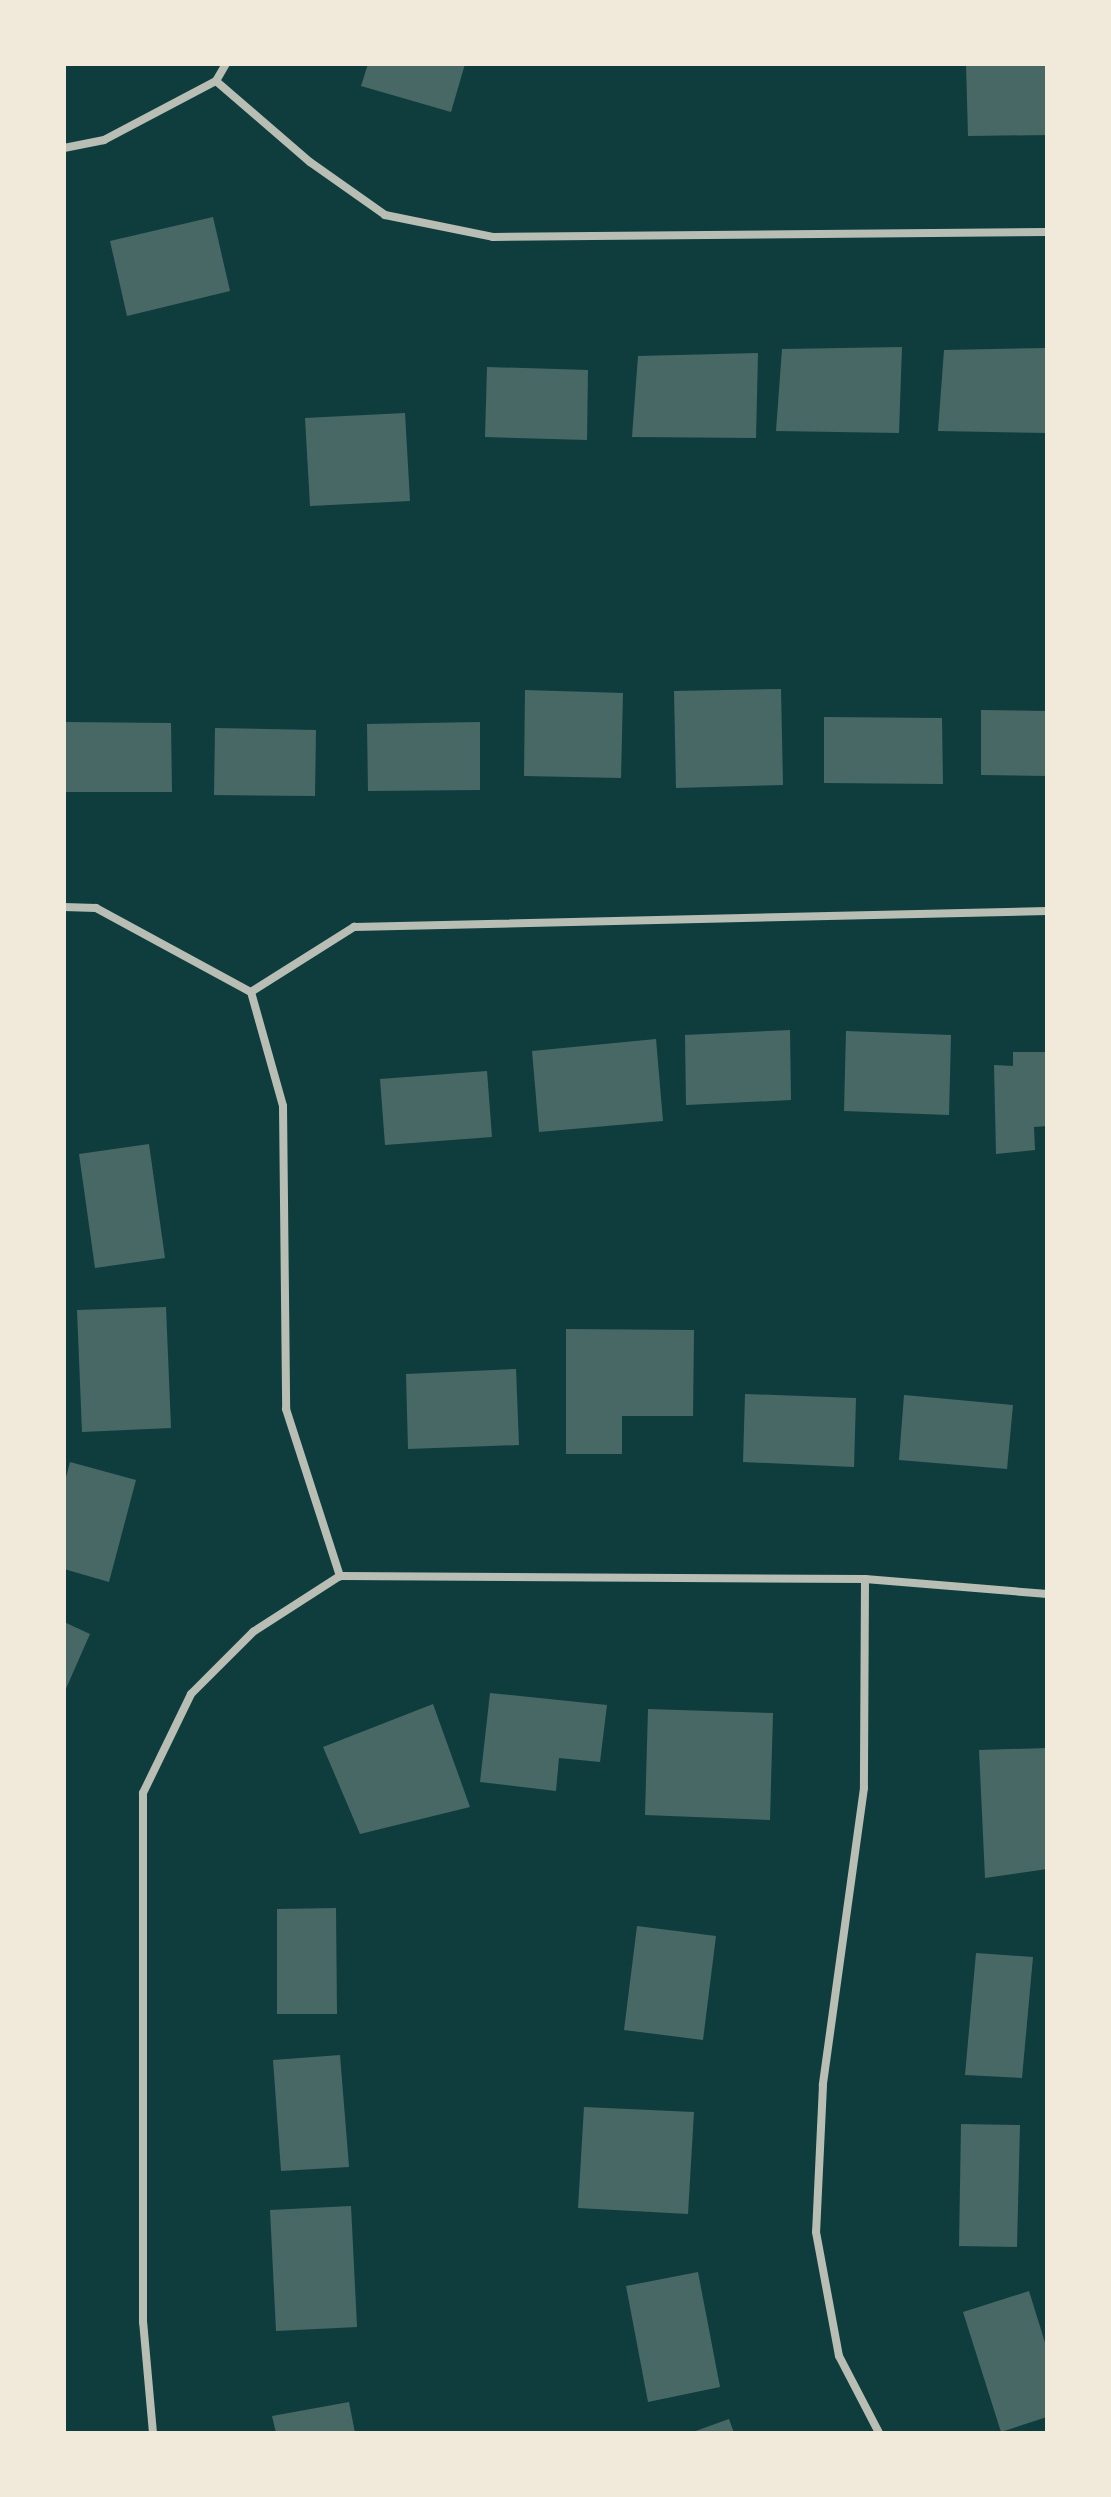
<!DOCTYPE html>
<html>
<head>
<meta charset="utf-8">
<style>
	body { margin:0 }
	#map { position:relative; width:1111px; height:2497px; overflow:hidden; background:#0f3d3e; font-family:Bitter,serif }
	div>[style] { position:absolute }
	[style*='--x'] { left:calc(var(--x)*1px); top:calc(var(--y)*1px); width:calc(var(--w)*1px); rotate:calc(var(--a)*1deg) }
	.building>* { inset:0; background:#486865 }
	.minor>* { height:8px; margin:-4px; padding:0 4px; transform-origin:4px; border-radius:4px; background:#b8beb3 }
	span { translate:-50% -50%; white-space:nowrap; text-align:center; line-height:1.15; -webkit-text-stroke:8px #f1e9da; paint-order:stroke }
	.frame { position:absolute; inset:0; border:66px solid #f1e9da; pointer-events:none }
</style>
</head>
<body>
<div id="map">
	<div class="building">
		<i style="clip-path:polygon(368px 64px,465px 64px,451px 112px,361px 86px)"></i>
		<i style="clip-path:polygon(966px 64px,1047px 64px,1047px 135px,968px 136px)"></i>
		<i style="clip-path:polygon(213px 217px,230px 291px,127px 316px,110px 241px)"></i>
		<i style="clip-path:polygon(902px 347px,899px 433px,776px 431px,782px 349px)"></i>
		<i style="clip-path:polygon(1047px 348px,1047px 433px,938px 431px,944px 350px)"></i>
		<i style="clip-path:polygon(758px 353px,756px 438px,632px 437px,638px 356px)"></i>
		<i style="clip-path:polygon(487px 367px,588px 370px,587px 440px,485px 437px)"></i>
		<i style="clip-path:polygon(405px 413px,410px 501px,310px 506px,305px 418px)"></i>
		<i style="clip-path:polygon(781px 689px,783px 785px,676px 788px,674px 691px)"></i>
		<i style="clip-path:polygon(525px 690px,623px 693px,621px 778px,524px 776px)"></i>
		<i style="clip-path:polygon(981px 710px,1047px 711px,1047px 776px,981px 775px)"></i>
		<i style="clip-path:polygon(824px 717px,942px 718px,943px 784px,824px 783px)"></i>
		<i style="clip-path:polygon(64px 722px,171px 723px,172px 792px,64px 792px)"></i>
		<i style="clip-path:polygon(480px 722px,480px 790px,368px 791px,367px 724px)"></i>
		<i style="clip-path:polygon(215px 728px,316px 730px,315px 796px,214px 795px)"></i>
		<i style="clip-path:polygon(790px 1030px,791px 1100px,686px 1105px,685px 1035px)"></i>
		<i style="clip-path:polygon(846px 1031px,951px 1035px,949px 1115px,844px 1111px)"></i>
		<i style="clip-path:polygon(656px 1039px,663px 1121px,539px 1132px,532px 1051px)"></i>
		<i style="clip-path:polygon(1013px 1052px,1045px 1052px,1047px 1126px,1034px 1127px,1035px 1150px,996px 1154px,994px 1065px,1013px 1066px)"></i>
		<i style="clip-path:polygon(487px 1071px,492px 1137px,385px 1145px,380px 1079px)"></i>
		<i style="clip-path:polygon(149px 1144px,165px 1258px,95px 1268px,79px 1154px)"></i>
		<i style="clip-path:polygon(166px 1307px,171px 1428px,82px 1432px,77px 1310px)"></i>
		<i style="clip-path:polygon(566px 1329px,694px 1330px,693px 1416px,622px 1416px,622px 1454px,566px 1454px)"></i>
		<i style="clip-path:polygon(516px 1369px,519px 1445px,408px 1449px,406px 1374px)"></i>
		<i style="clip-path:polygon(745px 1394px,856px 1398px,854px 1467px,743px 1462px)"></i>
		<i style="clip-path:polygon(904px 1395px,1013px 1405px,1007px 1469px,899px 1460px)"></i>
		<i style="clip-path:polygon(70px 1462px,136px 1480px,109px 1582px,64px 1569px,64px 1485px)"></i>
		<i style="clip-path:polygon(64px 1622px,90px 1634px,64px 1693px)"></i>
		<i style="clip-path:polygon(490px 1693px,607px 1705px,600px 1762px,559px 1758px,556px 1791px,480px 1782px)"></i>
		<i style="clip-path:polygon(433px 1704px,470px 1807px,360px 1834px,323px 1747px)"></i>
		<i style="clip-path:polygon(648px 1709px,773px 1713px,770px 1820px,645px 1815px)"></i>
		<i style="clip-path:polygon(1047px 1748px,1047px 1869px,985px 1878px,979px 1750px)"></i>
		<i style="clip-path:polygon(336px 1908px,337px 2014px,277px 2014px,277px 1909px)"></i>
		<i style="clip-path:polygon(637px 1926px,716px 1936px,703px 2040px,624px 2030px)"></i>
		<i style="clip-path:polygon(976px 1953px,1033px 1957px,1022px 2078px,965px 2075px)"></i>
		<i style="clip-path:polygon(340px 2055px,349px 2167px,281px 2171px,273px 2060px)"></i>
		<i style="clip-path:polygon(584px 2107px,694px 2112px,688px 2214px,578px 2208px)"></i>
		<i style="clip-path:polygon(961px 2124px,1020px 2125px,1017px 2247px,959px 2246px)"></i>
		<i style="clip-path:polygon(351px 2206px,357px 2327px,276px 2331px,270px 2210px)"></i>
		<i style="clip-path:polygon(698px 2272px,720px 2387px,648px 2402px,626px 2286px)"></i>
		<i style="clip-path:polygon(1029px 2291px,1047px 2349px,1047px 2417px,1001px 2432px,963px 2312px)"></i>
		<i style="clip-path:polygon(349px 2402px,355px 2433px,276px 2433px,272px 2416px)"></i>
		<i style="clip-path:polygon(729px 2419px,734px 2433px,690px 2433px)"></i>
	</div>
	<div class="minor">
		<i style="--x:216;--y:81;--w:124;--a:40.8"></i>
		<i style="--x:310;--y:162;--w:92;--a:35.2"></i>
		<i style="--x:385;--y:215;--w:110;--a:11.5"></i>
		<i style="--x:493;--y:237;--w:554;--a:-0.52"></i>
		<i style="--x:64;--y:148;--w:41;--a:-11.3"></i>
		<i style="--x:104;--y:140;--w:127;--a:-27.8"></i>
		<i style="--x:216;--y:81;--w:20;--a:-60"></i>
		<i style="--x:64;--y:907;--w:32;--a:2"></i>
		<i style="--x:96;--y:908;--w:176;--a:28.5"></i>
		<i style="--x:251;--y:992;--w:118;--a:74.3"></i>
		<i style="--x:283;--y:1106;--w:303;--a:89.4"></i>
		<i style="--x:286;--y:1409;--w:176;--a:72.1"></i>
		<i style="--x:251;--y:992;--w:122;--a:-32.3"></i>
		<i style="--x:354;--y:927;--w:693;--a:-1.32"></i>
		<i style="--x:865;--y:1579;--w:209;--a:90.3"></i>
		<i style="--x:864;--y:1788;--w:300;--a:97.9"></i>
		<i style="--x:823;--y:2085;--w:147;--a:92.7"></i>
		<i style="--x:816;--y:2232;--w:126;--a:79.5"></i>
		<i style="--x:839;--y:2356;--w:87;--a:62.5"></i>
		<i style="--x:153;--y:2433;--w:111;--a:-95.1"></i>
		<i style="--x:143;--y:2322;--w:529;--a:-90"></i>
		<i style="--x:143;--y:1793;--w:110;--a:-64.1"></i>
		<i style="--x:191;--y:1694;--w:88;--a:-45"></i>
		<i style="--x:253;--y:1632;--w:103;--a:-32.8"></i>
		<i style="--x:340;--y:1576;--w:525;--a:0.33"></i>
		<i style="--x:865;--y:1579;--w:183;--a:4.7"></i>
	</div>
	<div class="frame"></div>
</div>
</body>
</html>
